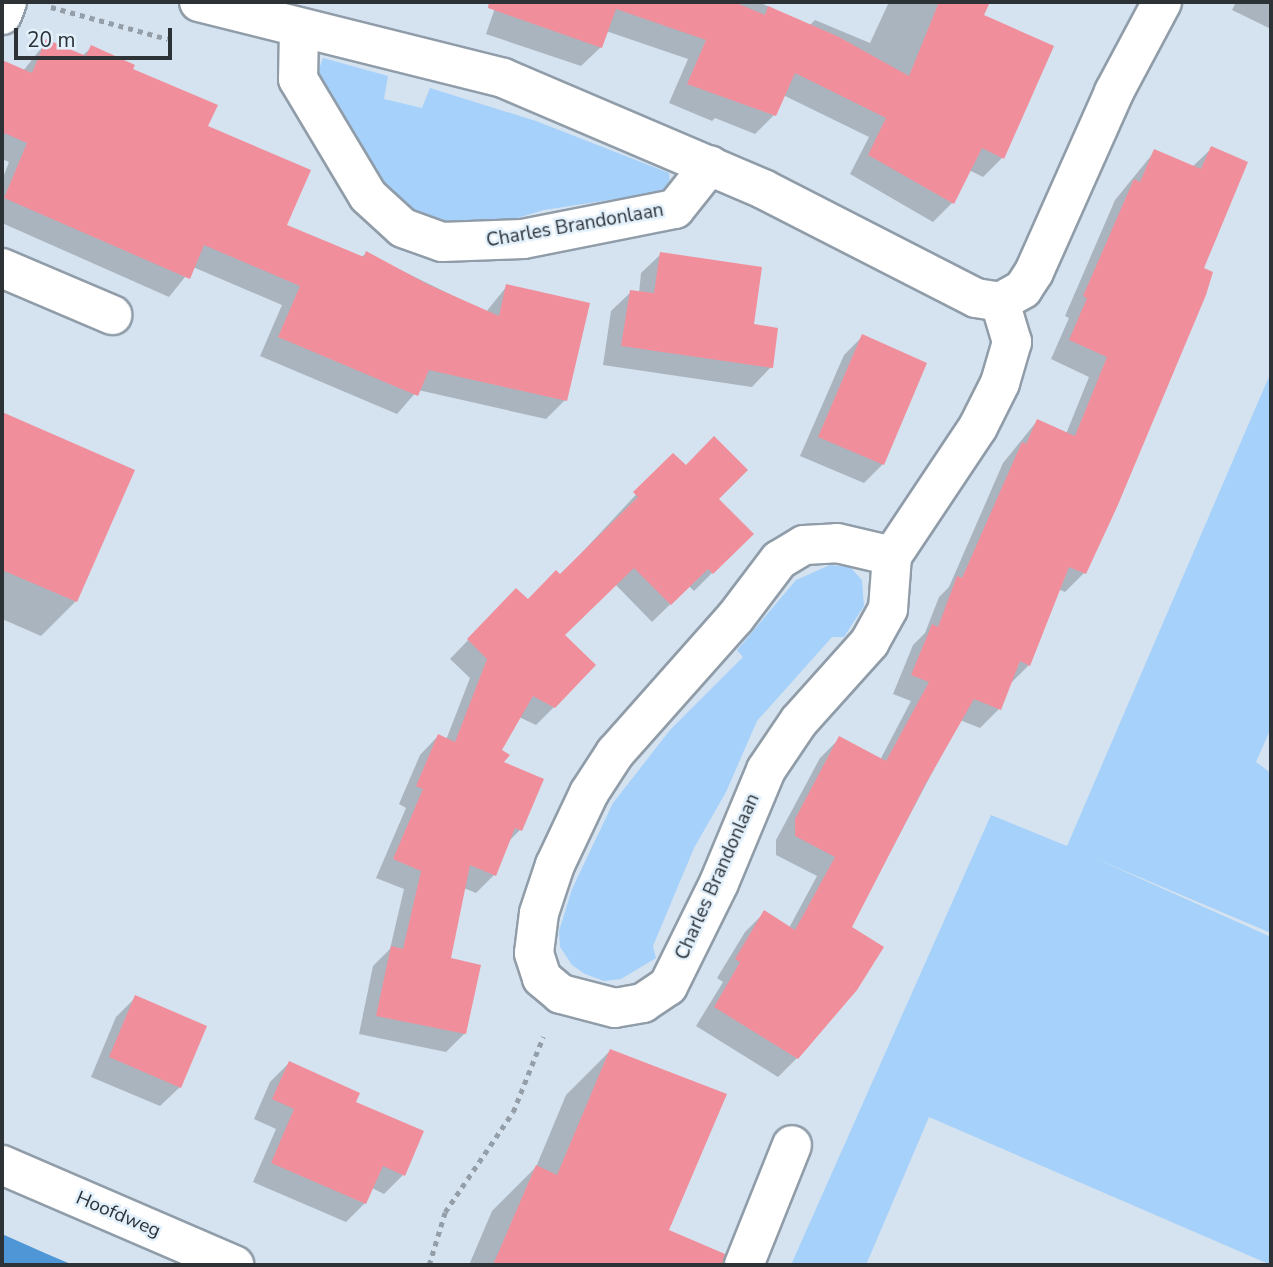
<!DOCTYPE html>
<html>
<head>
<meta charset="utf-8">
<style>
	body { margin:0 }
	#map { position:relative; width:1273px; height:1267px; overflow:hidden; background:#d5e2ef; font-family:"Nunito Sans",sans-serif }
	div>[style] { position:absolute }
	[style*='--x'] { left:calc(var(--x)*1px); top:calc(var(--y)*1px); width:calc(var(--w)*1px); rotate:calc(var(--a)*1deg) }
	.green>* { inset:0; background:#a6d1fa }
	.water>* { inset:0; background:#4e96d5 }
	.shadow>* { inset:0; background:#0003 }
	.building>* { inset:0; background:#f08f9b }
	.path>* { height:4.5px; margin-top:-2.25px; transform-origin:0; background:repeating-linear-gradient(90deg,#949ea8 0 5px,transparent 0 10px) }
	.roads { filter:drop-shadow(2px 0 #909da9) drop-shadow(-2px 0 #909da9) drop-shadow(0 2px #909da9) drop-shadow(0 -2px #909da9) }
	.minor>* { height:38px; margin:-19px; padding:0 19px; transform-origin:19px; border-radius:19px; background:#fff }
	span { translate:-50% -50%; white-space:nowrap; text-align:center; line-height:1.15; -webkit-text-stroke:5px #e2f0fc; paint-order:stroke }
	.street-label { font-size:19px; color:#2d3237 }
	.frame { position:absolute; inset:0; border:4px solid #2d3237; pointer-events:none }
	.scale { position:absolute; left:14px; top:28px; width:158px; height:32px; box-sizing:border-box; border:4px solid #2d3237; border-top:0; padding-left:9px; font-size:21px; line-height:24px; white-space:nowrap; color:#2d3237; -webkit-text-stroke:5px #e2f0fc; paint-order:stroke }
</style>
</head>
<body>
<div id="map">
	<div class="green">
		<i style="clip-path:polygon(323px 58px,388px 76px,384px 99px,422px 108px,430px 88px,536px 121px,669px 173px,670px 186px,661px 192px,544px 210px,490px 226px,464px 229px,430px 221px,402px 206px,371px 170px,324px 87px,318px 72px)"></i>
		<i style="clip-path:polygon(1271px 372px,1271px 728px,1256px 762px,1271px 773px,1271px 933px,1092px 857px,1271px 937px,1271px 1265px,929px 1117px,866px 1265px,791px 1265px,991px 815px,1067px 846px)"></i>
		<i style="clip-path:polygon(830px 565px,850px 567px,862px 580px,864px 606px,844px 637px,832px 637px,757px 721px,726px 792px,694px 848px,653px 946px,656px 958px,621px 979px,604px 981px,585px 974px,572px 965px,560px 947px,559px 931px,572px 889px,613px 803px,670px 730px,743px 657px,737px 650px,796px 580px)"></i>
	</div>
	<div class="water">
		<i style="clip-path:polygon(2px 1234px,47px 1254px,73px 1265px,2px 1265px)"></i>
	</div>
	<div class="shadow">
		<i style="clip-path:polygon(497px 2px,759px 2px,809px 26px,815px 20px,870px 43px,889px 2px,988px 2px,981px 16px,1051px 47px,1002px 158px,983px 177px,969px 170px,952px 203px,933px 222px,850px 174px,869px 137px,783px 95px,774px 115px,755px 134px,715px 118px,712px 121px,669px 103px,688px 59px,606px 31px,601px 47px,581px 66px,486px 34px)"></i>
		<i style="clip-path:polygon(1236px 2px,1271px 2px,1271px 29px,1232px 10px)"></i>
		<i style="clip-path:polygon(46px 42px,82px 56px,92px 47px,131px 70px,206px 127px,285px 226px,361px 258px,366px 253px,486px 312px,507px 286px,565px 400px,546px 419px,418px 390px,397px 414px,260px 356px,282px 305px,193px 267px,169px 297px,2px 223px,2px 180px,9px 162px,2px 159px,2px 73px,10px 65px,23px 71px)"></i>
		<i style="clip-path:polygon(1212px 148px,1201px 269px,1084px 573px,1065px 592px,1058px 589px,1029px 665px,1010px 684px,999px 709px,980px 728px,960px 720px,850px 928px,797px 1058px,778px 1077px,696px 1026px,723px 982px,717px 978px,745px 932px,764px 913px,789px 928px,817px 876px,776px 855px,776px 840px,820px 758px,839px 739px,880px 760px,911px 701px,893px 694px,913px 645px,925px 633px,939px 597px,949px 587px,1003px 463px,1037px 421px,1066px 434px,1089px 377px,1051px 359px,1069px 318px,1065px 316px,1115px 200px,1155px 151px,1192px 167px)"></i>
		<i style="clip-path:polygon(661px 254px,752px 326px,771px 367px,752px 387px,603px 365px,611px 311px,631px 292px,639px 293px,641px 273px)"></i>
		<i style="clip-path:polygon(863px 336px,883px 464px,864px 483px,800px 456px,844px 355px)"></i>
		<i style="clip-path:polygon(2px 414px,133px 471px,76px 601px,41px 636px,2px 619px)"></i>
		<i style="clip-path:polygon(673px 455px,751px 534px,694px 591px,689px 586px,652px 622px,615px 584px,563px 635px,554px 707px,536px 725px,519px 717px,500px 751px,520px 830px,507px 843px,494px 875px,476px 893px,464px 888px,449px 960px,465px 1033px,446px 1052px,359px 1034px,373px 966px,390px 949px,404px 889px,376px 878px,406px 808px,399px 804px,420px 755px,438px 736px,446px 740px,470px 678px,450px 659px,498px 609px,527px 601px,560px 576px)"></i>
		<i style="clip-path:polygon(136px 997px,180px 1087px,160px 1106px,91px 1077px,116px 1017px)"></i>
		<i style="clip-path:polygon(610px 1051px,666px 1231px,718px 1253px,712px 1265px,469px 1265px,492px 1211px,536px 1167px,566px 1095px)"></i>
		<i style="clip-path:polygon(289px 1063px,354px 1103px,403px 1175px,384px 1194px,372px 1188px,365px 1203px,346px 1222px,253px 1182px,276px 1129px,254px 1119px,270px 1082px)"></i>
	</div>
	<div class="building">
		<i style="clip-path:polygon(489px 2px,734px 2px,765px 15px,768px 6px,837px 36px,909px 76px,939px 2px,990px 2px,984px 15px,1054px 46px,1004px 159px,982px 148px,954px 204px,868px 155px,886px 118px,795px 73px,776px 116px,687px 84px,706px 40px,616px 9px,602px 48px,488px 8px)"></i>
		<i style="clip-path:polygon(46px 39px,86px 56px,91px 45px,135px 65px,133px 69px,218px 105px,208px 126px,311px 170px,287px 225px,364px 257px,366px 251px,427px 284px,499px 316px,506px 284px,590px 303px,567px 401px,429px 370px,418px 396px,278px 337px,300px 286px,204px 245px,190px 279px,4px 198px,27px 143px,2px 132px,2px 60px,32px 73px)"></i>
		<i style="clip-path:polygon(1211px 146px,1248px 162px,1204px 268px,1213px 272px,1206px 295px,1117px 507px,1086px 574px,1069px 567px,1030px 666px,1020px 661px,1001px 710px,974px 699px,925px 785px,852px 927px,884px 947px,857px 990px,798px 1059px,714px 1007px,740px 962px,735px 959px,764px 910px,795px 930px,835px 857px,795px 836px,795px 819px,839px 736px,886px 761px,929px 682px,911px 675px,932px 624px,938px 627px,957px 576px,962px 578px,1022px 442px,1026px 444px,1037px 419px,1075px 436px,1107px 357px,1069px 340px,1087px 298px,1083px 296px,1134px 179px,1140px 182px,1154px 149px,1201px 169px)"></i>
		<i style="clip-path:polygon(660px 252px,762px 267px,754px 324px,778px 328px,773px 368px,621px 346px,630px 290px,654px 293px)"></i>
		<i style="clip-path:polygon(862px 334px,927px 363px,884px 465px,818px 437px)"></i>
		<i style="clip-path:polygon(2px 412px,135px 470px,77px 602px,2px 570px)"></i>
		<i style="clip-path:polygon(714px 436px,748px 470px,719px 499px,754px 534px,713px 574px,708px 569px,671px 605px,634px 568px,565px 635px,596px 665px,555px 708px,533px 696px,502px 750px,510px 755px,504px 762px,544px 779px,522px 831px,515px 828px,496px 876px,470px 865px,451px 958px,481px 965px,466px 1034px,376px 1016px,391px 946px,403px 949px,421px 871px,393px 859px,423px 789px,416px 786px,438px 734px,455px 742px,487px 659px,467px 639px,516px 588px,528px 599px,556px 570px,560px 574px,638px 497px,633px 492px,673px 453px,686px 465px)"></i>
		<i style="clip-path:polygon(135px 995px,207px 1026px,181px 1088px,109px 1057px)"></i>
		<i style="clip-path:polygon(610px 1049px,727px 1094px,669px 1230px,725px 1254px,723px 1265px,493px 1265px,536px 1165px,557px 1175px)"></i>
		<i style="clip-path:polygon(289px 1061px,360px 1093px,356px 1102px,424px 1131px,405px 1176px,383px 1166px,366px 1204px,271px 1163px,294px 1109px,272px 1099px)"></i>
	</div>
	<div class="path">
		<i style="--x:51;--y:7;--w:121;--a:15.3"></i>
		<i style="--x:429;--y:1265;--w:55;--a:-73.2"></i>
		<i style="--x:445;--y:1212;--w:121;--a:-55.8"></i>
		<i style="--x:513;--y:1112;--w:81;--a:-68.2"></i>
	</div>
	<div class="roads">
		<div class="minor">
			<i style="--x:199;--y:2;--w:313;--a:14"></i>
			<i style="--x:503;--y:78;--w:283;--a:23.1"></i>
			<i style="--x:763;--y:189;--w:239;--a:27.1"></i>
			<i style="--x:976;--y:298;--w:24;--a:9"></i>
			<i style="--x:1000;--y:302;--w:26;--a:-29"></i>
			<i style="--x:1023;--y:289;--w:20;--a:-57"></i>
			<i style="--x:1034;--y:272;--w:197;--a:-66"></i>
			<i style="--x:1114;--y:92;--w:102;--a:-61.9"></i>
			<i style="--x:2;--y:15;--w:14;--a:-69"></i>
			<i style="--x:299;--y:29;--w:50;--a:91.1"></i>
			<i style="--x:298;--y:79;--w:136;--a:59.1"></i>
			<i style="--x:368;--y:196;--w:47;--a:42.4"></i>
			<i style="--x:403;--y:228;--w:41;--a:19.7"></i>
			<i style="--x:442;--y:242;--w:81;--a:-2.1"></i>
			<i style="--x:523;--y:239;--w:155;--a:-11.2"></i>
			<i style="--x:675;--y:209;--w:56;--a:-51.5"></i>
			<i style="--x:2;--y:268;--w:120;--a:23.1"></i>
			<i style="--x:892;--y:556;--w:53;--a:94.3"></i>
			<i style="--x:888;--y:609;--w:38;--a:119"></i>
			<i style="--x:870;--y:642;--w:106;--a:131.9"></i>
			<i style="--x:799;--y:721;--w:59;--a:124"></i>
			<i style="--x:766;--y:770;--w:122;--a:112.6"></i>
			<i style="--x:719;--y:883;--w:115;--a:116.3"></i>
			<i style="--x:668;--y:986;--w:30;--a:146"></i>
			<i style="--x:643;--y:1003;--w:28;--a:170"></i>
			<i style="--x:615;--y:1008;--w:56;--a:-165.5"></i>
			<i style="--x:561;--y:994;--w:25;--a:-140"></i>
			<i style="--x:542;--y:978;--w:26;--a:-108"></i>
			<i style="--x:534;--y:953;--w:40;--a:-82.9"></i>
			<i style="--x:539;--y:913;--w:51;--a:-71.6"></i>
			<i style="--x:555;--y:865;--w:80;--a:-64.7"></i>
			<i style="--x:589;--y:793;--w:48;--a:-57"></i>
			<i style="--x:615;--y:753;--w:181;--a:-48.4"></i>
			<i style="--x:735;--y:618;--w:73;--a:-52.8"></i>
			<i style="--x:779;--y:560;--w:29;--a:-31"></i>
			<i style="--x:804;--y:545;--w:33;--a:-3"></i>
			<i style="--x:837;--y:543;--w:57;--a:13.3"></i>
			<i style="--x:892;--y:556;--w:155;--a:-56.3"></i>
			<i style="--x:978;--y:427;--w:49;--a:-63.4"></i>
			<i style="--x:1000;--y:383;--w:43;--a:-73.7"></i>
			<i style="--x:1012;--y:342;--w:42;--a:-106.7"></i>
			<i style="--x:2;--y:1165;--w:253;--a:23.3"></i>
			<i style="--x:744;--y:1265;--w:129;--a:-68.2"></i>
		</div>
	</div>
	<div class="street-label">
		<span style="left:575px;top:226px;rotate:-10deg">Charles Brandonlaan</span>
		<span style="left:718px;top:877px;rotate:-66deg">Charles Brandonlaan</span>
		<span style="left:118px;top:1215px;rotate:23deg">Hoofdweg</span>
	</div>
	<div class="frame"></div>
	<div class="scale">20 m</div>
</div>
</body>
</html>
